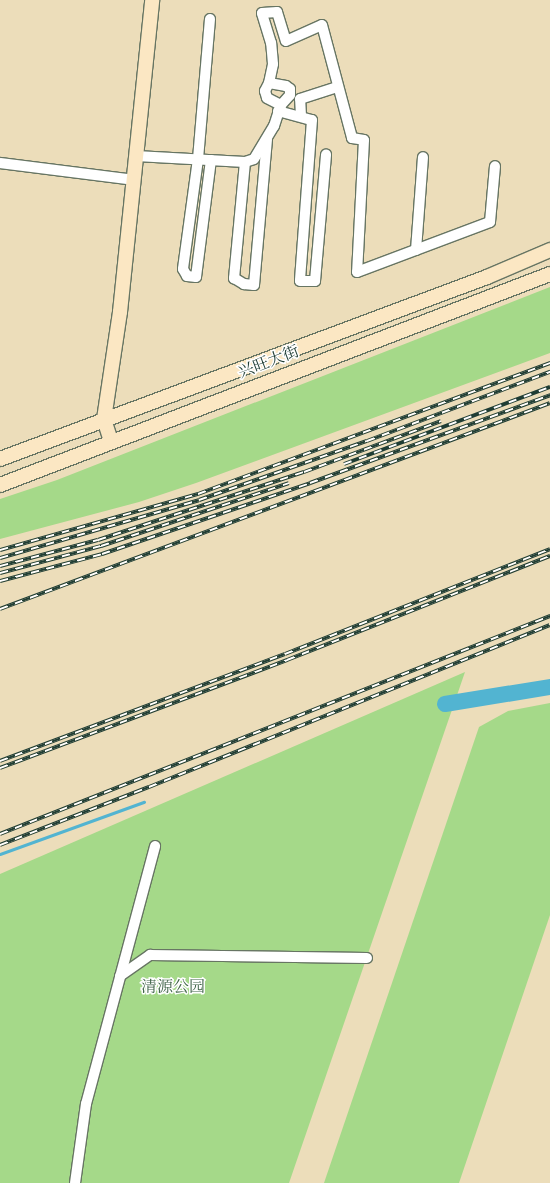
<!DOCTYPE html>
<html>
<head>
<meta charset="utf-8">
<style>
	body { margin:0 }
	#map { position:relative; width:550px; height:1183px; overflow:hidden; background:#ecddba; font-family:"IM FELL English","Noto Serif SC",serif }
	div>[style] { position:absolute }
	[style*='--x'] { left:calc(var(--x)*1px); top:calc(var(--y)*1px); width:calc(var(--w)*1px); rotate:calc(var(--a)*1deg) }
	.green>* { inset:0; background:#a5d989 }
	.stream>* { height:2.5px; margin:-1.25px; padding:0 1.25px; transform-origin:1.25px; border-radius:1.25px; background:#52b4d1 }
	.river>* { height:16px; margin:-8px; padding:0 8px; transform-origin:8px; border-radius:8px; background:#52b4d1 }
	.roads { filter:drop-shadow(1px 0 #677563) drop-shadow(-1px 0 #677563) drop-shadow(0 1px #677563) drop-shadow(0 -1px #677563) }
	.street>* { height:10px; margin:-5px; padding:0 5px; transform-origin:5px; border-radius:5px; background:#fff }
	.secondary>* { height:14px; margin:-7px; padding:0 7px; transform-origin:7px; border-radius:7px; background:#fbe7c3 }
	.rail>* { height:4px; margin-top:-2px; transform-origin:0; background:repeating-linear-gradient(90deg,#fff 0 8px,#1f3d34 0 16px); box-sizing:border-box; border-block:1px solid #1f3d34 }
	span { translate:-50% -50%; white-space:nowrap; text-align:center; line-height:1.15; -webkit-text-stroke:3px #fff; paint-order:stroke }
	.street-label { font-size:16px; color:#1f3d34 }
	.park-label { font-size:16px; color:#406449 }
</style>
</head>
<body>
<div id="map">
	<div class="green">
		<i style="clip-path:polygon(550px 287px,550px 353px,196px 483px,139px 502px,0 539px,0 499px,57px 480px)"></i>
		<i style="clip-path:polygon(465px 672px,289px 1183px,0 1183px,0 874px)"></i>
		<i style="clip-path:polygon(550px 703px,550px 915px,459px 1183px,324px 1183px,479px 727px,508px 711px)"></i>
	</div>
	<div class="stream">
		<i style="--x:0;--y:854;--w:153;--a:-19.9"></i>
	</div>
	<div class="river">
		<i style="--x:445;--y:704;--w:106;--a:-9.2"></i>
	</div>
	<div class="roads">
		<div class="street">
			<i style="--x:210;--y:19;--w:141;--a:94.9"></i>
			<i style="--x:198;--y:159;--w:111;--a:97.8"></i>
			<i style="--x:183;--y:269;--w:8;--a:60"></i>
			<i style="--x:187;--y:276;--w:9;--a:6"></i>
			<i style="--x:196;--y:277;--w:118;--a:-82.7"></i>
			<i style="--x:269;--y:83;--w:19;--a:-78"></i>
			<i style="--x:273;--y:64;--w:21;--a:-95"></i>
			<i style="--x:271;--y:43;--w:31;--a:-107"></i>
			<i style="--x:262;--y:13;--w:15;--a:-4"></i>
			<i style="--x:277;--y:12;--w:30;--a:73"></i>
			<i style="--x:286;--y:41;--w:39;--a:-24"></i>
			<i style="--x:322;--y:25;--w:117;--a:75.1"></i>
			<i style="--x:352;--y:138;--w:12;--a:9"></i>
			<i style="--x:364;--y:140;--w:132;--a:93"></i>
			<i style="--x:357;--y:272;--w:142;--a:-20.6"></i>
			<i style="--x:490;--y:222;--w:56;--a:-84.9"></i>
			<i style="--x:278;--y:111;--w:35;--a:15"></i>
			<i style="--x:312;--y:120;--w:161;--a:94.3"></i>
			<i style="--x:300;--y:281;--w:15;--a:0"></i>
			<i style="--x:315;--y:281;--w:127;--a:-85"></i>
			<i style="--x:301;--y:116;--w:17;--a:-93"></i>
			<i style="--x:300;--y:99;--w:40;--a:-18"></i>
			<i style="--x:136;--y:156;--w:109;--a:3.2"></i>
			<i style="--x:245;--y:162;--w:9;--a:-18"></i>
			<i style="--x:254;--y:159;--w:39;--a:-59"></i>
			<i style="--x:274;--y:126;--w:22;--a:-72"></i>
			<i style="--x:281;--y:105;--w:13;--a:-48"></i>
			<i style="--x:290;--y:95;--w:6;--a:-90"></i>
			<i style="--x:290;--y:89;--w:5;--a:-143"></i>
			<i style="--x:286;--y:86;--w:17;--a:-170"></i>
			<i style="--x:269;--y:83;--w:9;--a:117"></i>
			<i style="--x:265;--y:91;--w:7;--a:74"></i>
			<i style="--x:267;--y:98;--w:16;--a:27"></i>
			<i style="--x:245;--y:162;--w:117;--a:95.4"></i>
			<i style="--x:234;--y:278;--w:12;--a:31"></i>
			<i style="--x:244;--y:284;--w:10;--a:6"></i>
			<i style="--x:254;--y:285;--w:146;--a:-84.9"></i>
			<i style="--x:0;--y:163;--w:135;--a:7.2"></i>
			<i style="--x:416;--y:250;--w:93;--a:-85.7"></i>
			<i style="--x:120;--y:976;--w:37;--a:-35"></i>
			<i style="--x:150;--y:955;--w:217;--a:0.8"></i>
			<i style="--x:75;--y:1183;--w:80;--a:-82.1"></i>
			<i style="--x:86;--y:1104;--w:267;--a:-75"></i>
		</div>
		<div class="secondary">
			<i style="--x:111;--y:441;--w:23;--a:-108"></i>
			<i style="--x:104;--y:419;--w:108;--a:-81.5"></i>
			<i style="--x:120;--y:312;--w:314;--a:-84.1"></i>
			<i style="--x:0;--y:459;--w:520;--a:-20.49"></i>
			<i style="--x:487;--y:277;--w:69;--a:-23.2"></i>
			<i style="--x:0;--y:485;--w:589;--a:-20.99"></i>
		</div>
	</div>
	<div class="rail">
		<i style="--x:344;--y:464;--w:220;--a:-20.5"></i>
		<i style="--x:0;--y:550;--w:206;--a:-15.8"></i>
		<i style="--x:198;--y:494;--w:376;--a:-20.4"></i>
		<i style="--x:0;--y:558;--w:207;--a:-16.2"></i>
		<i style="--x:199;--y:500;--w:178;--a:-19.4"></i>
		<i style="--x:367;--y:441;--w:196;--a:-20.7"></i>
		<i style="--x:0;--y:566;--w:101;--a:-14.9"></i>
		<i style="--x:98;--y:540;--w:217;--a:-18.3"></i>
		<i style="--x:304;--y:472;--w:146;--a:-20.4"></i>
		<i style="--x:0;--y:573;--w:105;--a:-15"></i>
		<i style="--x:101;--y:546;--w:198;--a:-18.5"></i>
		<i style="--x:0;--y:581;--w:106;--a:-14.8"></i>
		<i style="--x:102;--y:554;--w:220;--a:-18.8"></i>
		<i style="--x:310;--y:483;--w:256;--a:-20.1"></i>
		<i style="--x:0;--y:609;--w:587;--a:-20.53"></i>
		<i style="--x:0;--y:761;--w:304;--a:-20.6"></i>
		<i style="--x:285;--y:654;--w:285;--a:-21.6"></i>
		<i style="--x:0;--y:768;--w:307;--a:-20.6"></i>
		<i style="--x:287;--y:660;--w:283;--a:-21.6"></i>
		<i style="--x:0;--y:834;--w:592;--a:-21.62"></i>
		<i style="--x:0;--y:845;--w:160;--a:-21.3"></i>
		<i style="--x:149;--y:787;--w:432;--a:-22"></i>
	</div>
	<div class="street-label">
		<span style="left:269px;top:363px;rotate:-21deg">兴旺大街</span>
	</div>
	<div class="park-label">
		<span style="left:173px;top:988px">清源公园</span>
	</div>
</div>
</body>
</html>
